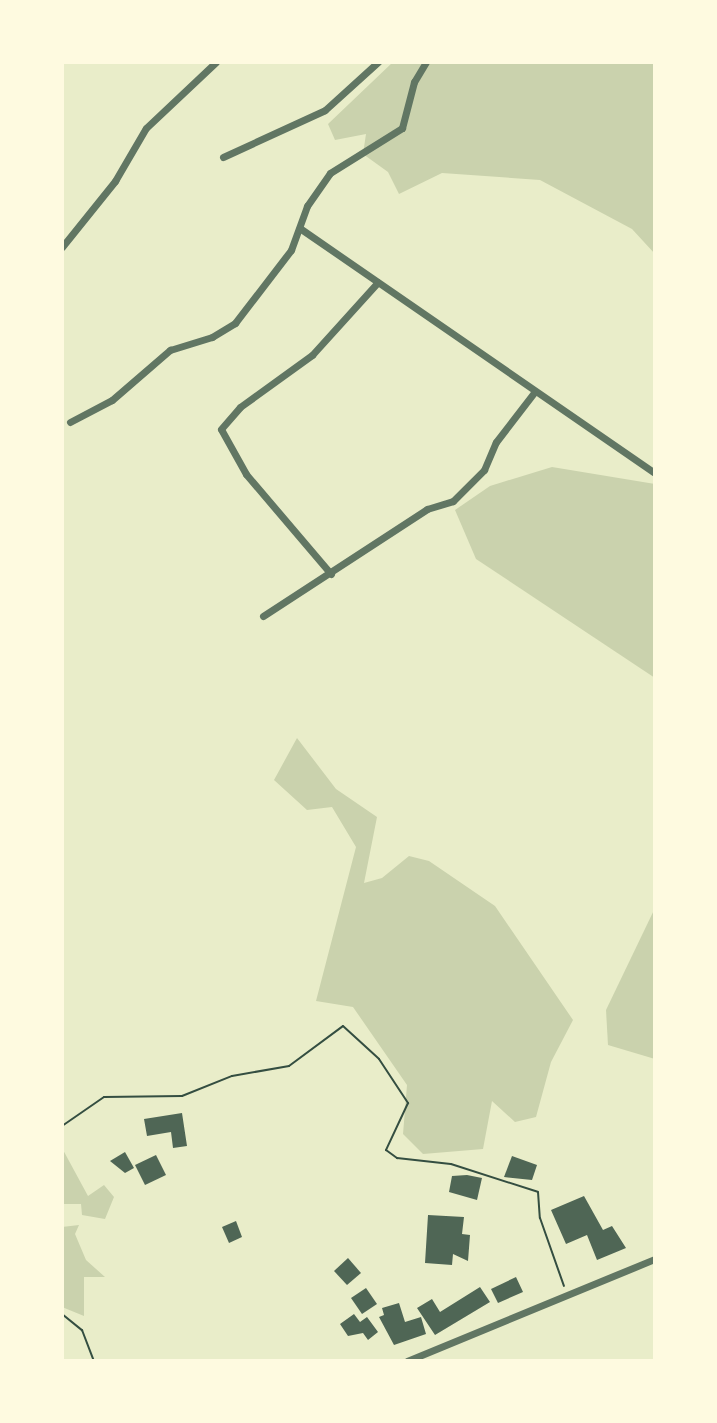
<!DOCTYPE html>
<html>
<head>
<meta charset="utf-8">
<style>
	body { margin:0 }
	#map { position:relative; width:717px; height:1423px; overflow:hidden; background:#e9edc9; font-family:Quicksand,sans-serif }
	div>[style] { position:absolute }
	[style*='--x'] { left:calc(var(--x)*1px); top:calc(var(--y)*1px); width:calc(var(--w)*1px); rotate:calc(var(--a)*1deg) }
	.green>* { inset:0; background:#cad2ad }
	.building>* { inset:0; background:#4f6655 }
	.path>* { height:2px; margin:-1px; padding:0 1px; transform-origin:1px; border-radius:1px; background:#344e41 }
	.minor>* { height:7px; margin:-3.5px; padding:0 3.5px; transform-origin:3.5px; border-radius:3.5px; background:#617663 }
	span { translate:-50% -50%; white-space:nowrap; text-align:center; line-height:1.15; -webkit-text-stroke:8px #fefae0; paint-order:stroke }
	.frame { position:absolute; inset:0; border:64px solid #fefae0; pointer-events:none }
</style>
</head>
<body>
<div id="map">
	<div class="green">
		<i style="clip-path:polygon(393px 62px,655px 62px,655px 254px,632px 229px,540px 180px,442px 173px,399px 194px,388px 172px,363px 154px,366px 134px,335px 140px,328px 124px)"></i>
		<i style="clip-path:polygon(552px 467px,655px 484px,655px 678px,476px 559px,455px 510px,490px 486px)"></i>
		<i style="clip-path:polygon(297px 738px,336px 789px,377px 817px,364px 883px,382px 878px,409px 856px,429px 861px,495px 906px,573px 1020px,551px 1062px,536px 1117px,515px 1122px,492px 1101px,483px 1149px,423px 1154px,403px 1134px,407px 1085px,353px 1007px,316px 1001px,356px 847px,332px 807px,307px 810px,274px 780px)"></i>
		<i style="clip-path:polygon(655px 908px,655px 1059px,608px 1045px,606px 1010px)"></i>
		<i style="clip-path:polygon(62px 1148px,88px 1196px,104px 1185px,114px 1197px,105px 1219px,82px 1215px,81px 1204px,62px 1204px)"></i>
		<i style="clip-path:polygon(79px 1225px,75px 1234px,86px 1260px,105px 1277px,84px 1277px,84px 1316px,62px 1307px,62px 1227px)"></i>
	</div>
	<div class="building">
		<i style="clip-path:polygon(182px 1113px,187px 1146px,173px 1148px,171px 1132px,147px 1136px,144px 1119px)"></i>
		<i style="clip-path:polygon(125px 1152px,134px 1168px,125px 1173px,110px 1161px)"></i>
		<i style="clip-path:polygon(156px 1155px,166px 1175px,145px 1185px,135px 1165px)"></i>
		<i style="clip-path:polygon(512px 1156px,537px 1165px,532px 1180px,504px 1177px)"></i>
		<i style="clip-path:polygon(467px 1175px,482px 1178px,477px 1200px,449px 1192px,452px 1176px)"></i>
		<i style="clip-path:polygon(584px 1196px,603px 1230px,612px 1226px,626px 1248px,597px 1260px,587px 1235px,566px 1244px,551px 1210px)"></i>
		<i style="clip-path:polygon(428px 1215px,464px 1217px,462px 1234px,470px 1235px,468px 1261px,453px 1254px,452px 1265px,425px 1263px)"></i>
		<i style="clip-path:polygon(236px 1221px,242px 1237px,229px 1243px,222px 1227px)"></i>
		<i style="clip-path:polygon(348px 1258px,361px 1273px,347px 1285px,334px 1271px)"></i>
		<i style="clip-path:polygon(516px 1277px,523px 1292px,498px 1303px,491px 1289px)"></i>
		<i style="clip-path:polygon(480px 1287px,490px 1302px,435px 1335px,417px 1308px,432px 1299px,440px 1312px)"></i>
		<i style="clip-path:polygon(366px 1288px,377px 1304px,362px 1314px,351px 1298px)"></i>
		<i style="clip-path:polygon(399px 1303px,405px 1322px,421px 1317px,426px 1334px,394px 1345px,379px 1317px,384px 1315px,382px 1308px)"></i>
		<i style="clip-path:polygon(354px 1314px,360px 1322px,367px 1317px,378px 1332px,368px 1340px,363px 1333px,348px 1336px,340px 1324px)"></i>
	</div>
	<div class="path">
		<i style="--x:62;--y:1126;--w:51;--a:-34.6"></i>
		<i style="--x:104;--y:1097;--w:78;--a:-0.7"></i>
		<i style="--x:182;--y:1096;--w:54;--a:-21.8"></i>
		<i style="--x:232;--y:1076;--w:58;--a:-10"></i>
		<i style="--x:289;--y:1066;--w:67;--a:-36.5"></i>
		<i style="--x:343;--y:1026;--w:49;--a:42.5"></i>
		<i style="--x:379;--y:1059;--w:53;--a:56.6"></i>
		<i style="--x:408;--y:1103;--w:52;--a:115.1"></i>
		<i style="--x:386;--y:1150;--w:14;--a:36"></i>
		<i style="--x:397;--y:1158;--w:54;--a:6.3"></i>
		<i style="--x:451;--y:1164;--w:91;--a:17.8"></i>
		<i style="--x:538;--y:1192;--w:26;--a:86"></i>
		<i style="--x:540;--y:1218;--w:72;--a:70.6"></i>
		<i style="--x:62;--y:1314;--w:26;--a:39"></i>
		<i style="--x:82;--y:1330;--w:33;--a:69"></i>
	</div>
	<div class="minor">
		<i style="--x:223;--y:157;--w:112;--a:-24.7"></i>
		<i style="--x:325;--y:110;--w:72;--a:-42.2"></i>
		<i style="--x:301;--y:229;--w:430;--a:34.6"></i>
		<i style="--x:62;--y:247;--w:85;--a:-51.2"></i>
		<i style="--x:115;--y:181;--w:61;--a:-59.7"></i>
		<i style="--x:146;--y:128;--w:96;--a:-43.3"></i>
		<i style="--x:70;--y:422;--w:47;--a:-27.6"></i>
		<i style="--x:112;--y:400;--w:77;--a:-40.8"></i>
		<i style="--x:170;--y:350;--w:44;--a:-17.2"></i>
		<i style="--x:212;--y:337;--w:27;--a:-31"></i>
		<i style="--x:235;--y:323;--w:92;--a:-52.5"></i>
		<i style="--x:291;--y:250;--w:47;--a:-70"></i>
		<i style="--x:307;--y:206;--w:40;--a:-55.1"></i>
		<i style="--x:330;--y:173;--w:85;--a:-32"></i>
		<i style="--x:402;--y:128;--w:48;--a:-75.4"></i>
		<i style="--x:414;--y:82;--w:23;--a:-59"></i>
		<i style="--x:331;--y:574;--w:131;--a:-130.4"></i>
		<i style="--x:246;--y:474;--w:51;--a:-119.1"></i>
		<i style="--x:221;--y:429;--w:29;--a:-49"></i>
		<i style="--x:240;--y:407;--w:89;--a:-35.8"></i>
		<i style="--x:312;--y:355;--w:98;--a:-47.9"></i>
		<i style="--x:263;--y:616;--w:196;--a:-33.1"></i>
		<i style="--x:427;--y:509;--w:27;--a:-17"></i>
		<i style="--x:453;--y:501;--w:44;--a:-45"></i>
		<i style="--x:484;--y:470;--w:30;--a:-67"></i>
		<i style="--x:496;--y:442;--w:61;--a:-52.4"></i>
		<i style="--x:407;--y:1361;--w:268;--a:-22.4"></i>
	</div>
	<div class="frame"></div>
</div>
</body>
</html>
